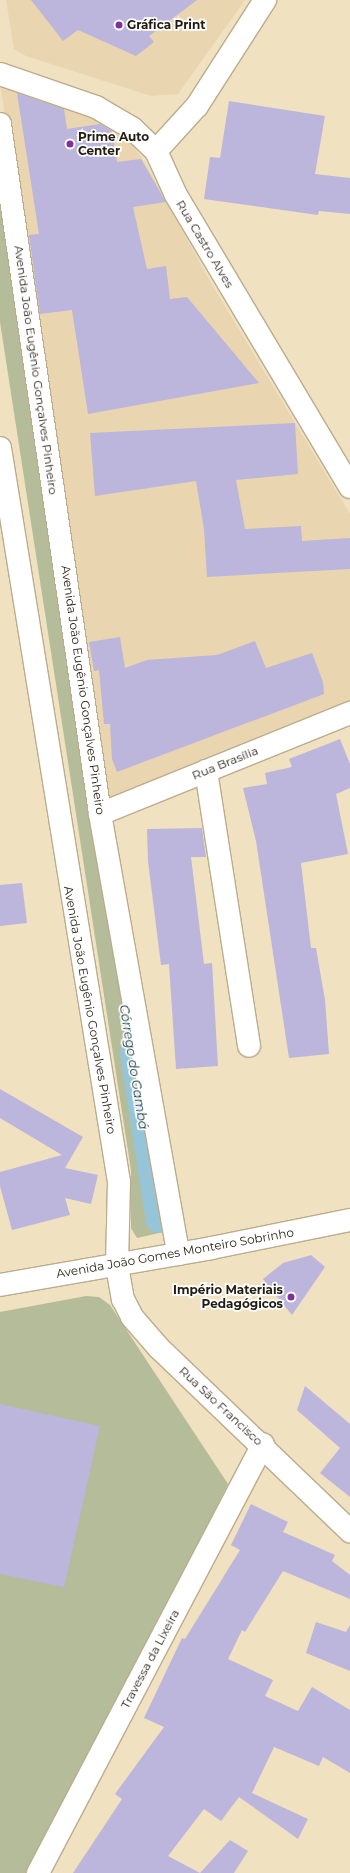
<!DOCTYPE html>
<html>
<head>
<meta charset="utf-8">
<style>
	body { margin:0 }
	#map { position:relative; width:350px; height:1873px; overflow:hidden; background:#f0e1c1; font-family:Montserrat,sans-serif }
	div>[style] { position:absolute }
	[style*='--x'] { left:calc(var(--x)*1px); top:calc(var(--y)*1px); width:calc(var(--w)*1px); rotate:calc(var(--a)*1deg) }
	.built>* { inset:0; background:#e9d5b0 }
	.green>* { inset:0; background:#b5bc9a }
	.canal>* { height:25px; margin:-12.5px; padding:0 12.5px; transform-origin:12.5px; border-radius:12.5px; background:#96c5d7 }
	.building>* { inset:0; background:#bcb5dc }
	.roads { filter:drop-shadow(1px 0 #bbac8e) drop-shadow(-1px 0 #bbac8e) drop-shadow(0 1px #bbac8e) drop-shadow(0 -1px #bbac8e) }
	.minor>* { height:22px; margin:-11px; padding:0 11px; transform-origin:11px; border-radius:11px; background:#fff }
	.major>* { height:22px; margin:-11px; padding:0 11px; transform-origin:11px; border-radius:11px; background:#fff }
	.dots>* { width:11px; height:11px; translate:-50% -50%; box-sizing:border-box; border:2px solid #fff; border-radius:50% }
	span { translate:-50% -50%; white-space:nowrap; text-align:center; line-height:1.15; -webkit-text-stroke:3.5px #fff; paint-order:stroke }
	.poi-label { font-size:12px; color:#231d11; font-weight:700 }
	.left { translate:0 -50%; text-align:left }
	.right { translate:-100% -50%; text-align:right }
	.street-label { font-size:12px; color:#231d11 }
	.water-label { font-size:13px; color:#063340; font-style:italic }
</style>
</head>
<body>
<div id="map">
	<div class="built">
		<i style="clip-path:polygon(6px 0,245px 0,178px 94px,151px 96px,26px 56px,14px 49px)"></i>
		<i style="clip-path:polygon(0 83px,120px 128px,146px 164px,211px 283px,350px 514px,350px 700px,109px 798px)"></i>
	</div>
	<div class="green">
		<i style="clip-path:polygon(0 181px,168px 1231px,137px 1238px,131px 1228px,131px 1170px,0 322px)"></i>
		<i style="clip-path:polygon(86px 1296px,99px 1297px,110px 1305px,228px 1484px,34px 1873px,0 1873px,0 1312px)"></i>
	</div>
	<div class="canal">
		<i style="--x:132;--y:1053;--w:169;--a:81.2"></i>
	</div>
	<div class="building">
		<i style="clip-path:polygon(31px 0,197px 0,149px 36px,154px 42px,136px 56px,78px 30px,63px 41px)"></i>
		<i style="clip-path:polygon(17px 93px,64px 109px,67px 129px,100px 124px,112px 131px,117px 162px,141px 159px,166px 202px,133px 207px,147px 269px,166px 266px,170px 299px,187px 297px,259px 383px,88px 414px,72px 310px,40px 314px,29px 235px,39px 234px)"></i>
		<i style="clip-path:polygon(229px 101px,325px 116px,315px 174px,350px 178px,350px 214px,319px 211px,318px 215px,204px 199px,210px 157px,220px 158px)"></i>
		<i style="clip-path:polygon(295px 423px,298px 474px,236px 480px,245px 529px,301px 526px,302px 541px,350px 538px,350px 569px,207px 577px,204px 529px,196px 481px,95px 496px,90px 433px)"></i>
		<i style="clip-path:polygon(120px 637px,125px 668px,147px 660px,217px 655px,255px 641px,266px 668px,312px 653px,323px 682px,324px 694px,117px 772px,112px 759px,110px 724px,104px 724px,99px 670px,94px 671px,89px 642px)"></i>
		<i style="clip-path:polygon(340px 739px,350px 764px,350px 788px,336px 794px,348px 854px,301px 863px,311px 948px,316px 948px,325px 1000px,329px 1054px,289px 1058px,256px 841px,243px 788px,267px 784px,265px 773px,292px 767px,289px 759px)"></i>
		<i style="clip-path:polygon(202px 828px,206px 857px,191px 857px,204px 964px,212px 963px,218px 1066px,176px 1069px,169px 964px,161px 965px,148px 861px,147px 829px)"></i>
		<i style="clip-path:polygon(22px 883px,27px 923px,0 926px,0 885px)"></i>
		<i style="clip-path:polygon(0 1089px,83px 1137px,65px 1168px,98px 1175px,91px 1204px,65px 1198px,70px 1215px,12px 1230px,0 1186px,0 1172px,62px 1155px,0 1118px)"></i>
		<i style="clip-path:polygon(311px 1255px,325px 1267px,292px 1315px,263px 1279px,283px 1263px)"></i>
		<i style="clip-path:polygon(305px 1386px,350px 1424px,350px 1497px,320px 1473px,340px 1448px,297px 1410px)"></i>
		<i style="clip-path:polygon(0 1404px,100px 1426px,64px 1587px,0 1574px)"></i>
		<i style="clip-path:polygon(251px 1504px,288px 1522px,283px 1532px,335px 1555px,332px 1561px,350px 1575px,350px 1599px,283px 1571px,245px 1632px,242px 1630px,228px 1659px,273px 1680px,265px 1696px,298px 1711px,312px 1687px,350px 1710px,350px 1773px,323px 1757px,319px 1766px,274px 1747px,252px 1793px,308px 1819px,298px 1839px,239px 1797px,221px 1821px,204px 1809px,168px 1856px,200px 1873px,230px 1840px,248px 1851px,234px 1873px,73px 1873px,122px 1799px,115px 1794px,164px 1727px,144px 1718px,182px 1638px,185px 1639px,240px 1550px,231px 1545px)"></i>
		<i style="clip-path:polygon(316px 1622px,346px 1632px,350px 1625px,350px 1671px,306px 1653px)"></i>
	</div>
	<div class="roads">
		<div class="minor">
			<i style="--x:0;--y:74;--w:102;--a:19"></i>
			<i style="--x:96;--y:107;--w:42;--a:30.3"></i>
			<i style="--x:132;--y:128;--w:33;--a:44"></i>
			<i style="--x:156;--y:151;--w:48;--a:65.6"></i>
			<i style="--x:176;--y:195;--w:340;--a:59.2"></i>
			<i style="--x:0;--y:124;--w:697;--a:81.75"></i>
			<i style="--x:100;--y:814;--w:447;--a:79.9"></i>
			<i style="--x:156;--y:151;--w:61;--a:-47.7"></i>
			<i style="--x:197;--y:106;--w:126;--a:-57.3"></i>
			<i style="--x:0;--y:448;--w:744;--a:80.79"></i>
			<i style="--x:119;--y:1182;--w:84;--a:91.4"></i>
			<i style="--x:117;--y:1266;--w:34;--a:80"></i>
			<i style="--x:123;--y:1299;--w:20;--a:63"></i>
			<i style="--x:132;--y:1317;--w:41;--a:48.9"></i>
			<i style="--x:159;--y:1348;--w:265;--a:43.8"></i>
			<i style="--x:206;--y:771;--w:278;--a:81.1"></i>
			<i style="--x:100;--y:814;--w:270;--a:-22"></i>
			<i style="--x:38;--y:1873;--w:484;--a:-62.3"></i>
		</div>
		<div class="major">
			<i style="--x:0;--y:1285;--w:214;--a:-9.9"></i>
			<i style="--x:211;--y:1248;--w:142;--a:-11.4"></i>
		</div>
	</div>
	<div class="dots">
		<i style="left:119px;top:25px;background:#7f2f9f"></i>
		<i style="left:70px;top:144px;background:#7f2f9f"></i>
		<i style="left:291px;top:1297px;background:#7f2f9f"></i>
	</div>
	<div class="poi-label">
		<span class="left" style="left:127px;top:25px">Gráfica Print</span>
		<span class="left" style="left:78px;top:144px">Prime Auto<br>Center</span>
		<span class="right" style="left:283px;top:1297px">Império Materiais<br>Pedagógicos</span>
	</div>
	<div class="street-label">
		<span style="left:205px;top:244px;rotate:59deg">Rua Castro Alves</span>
		<span style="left:36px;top:370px;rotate:82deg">Avenida João Eugênio Gonçalves Pinheiro</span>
		<span style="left:83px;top:690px;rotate:82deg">Avenida João Eugênio Gonçalves Pinheiro</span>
		<span style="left:225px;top:763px;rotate:-22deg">Rua Brasília</span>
		<span style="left:90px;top:1010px;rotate:80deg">Avenida João Eugênio Gonçalves Pinheiro</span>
		<span style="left:175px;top:1253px;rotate:-10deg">Avenida João Gomes Monteiro Sobrinho</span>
		<span style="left:221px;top:1406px;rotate:43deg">Rua São Francisco</span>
		<span style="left:150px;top:1659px;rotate:-62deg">Travessa da Lixeira</span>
	</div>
	<div class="water-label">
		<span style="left:134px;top:1067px;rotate:81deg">Córrego do Gambá</span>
	</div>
</div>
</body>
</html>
